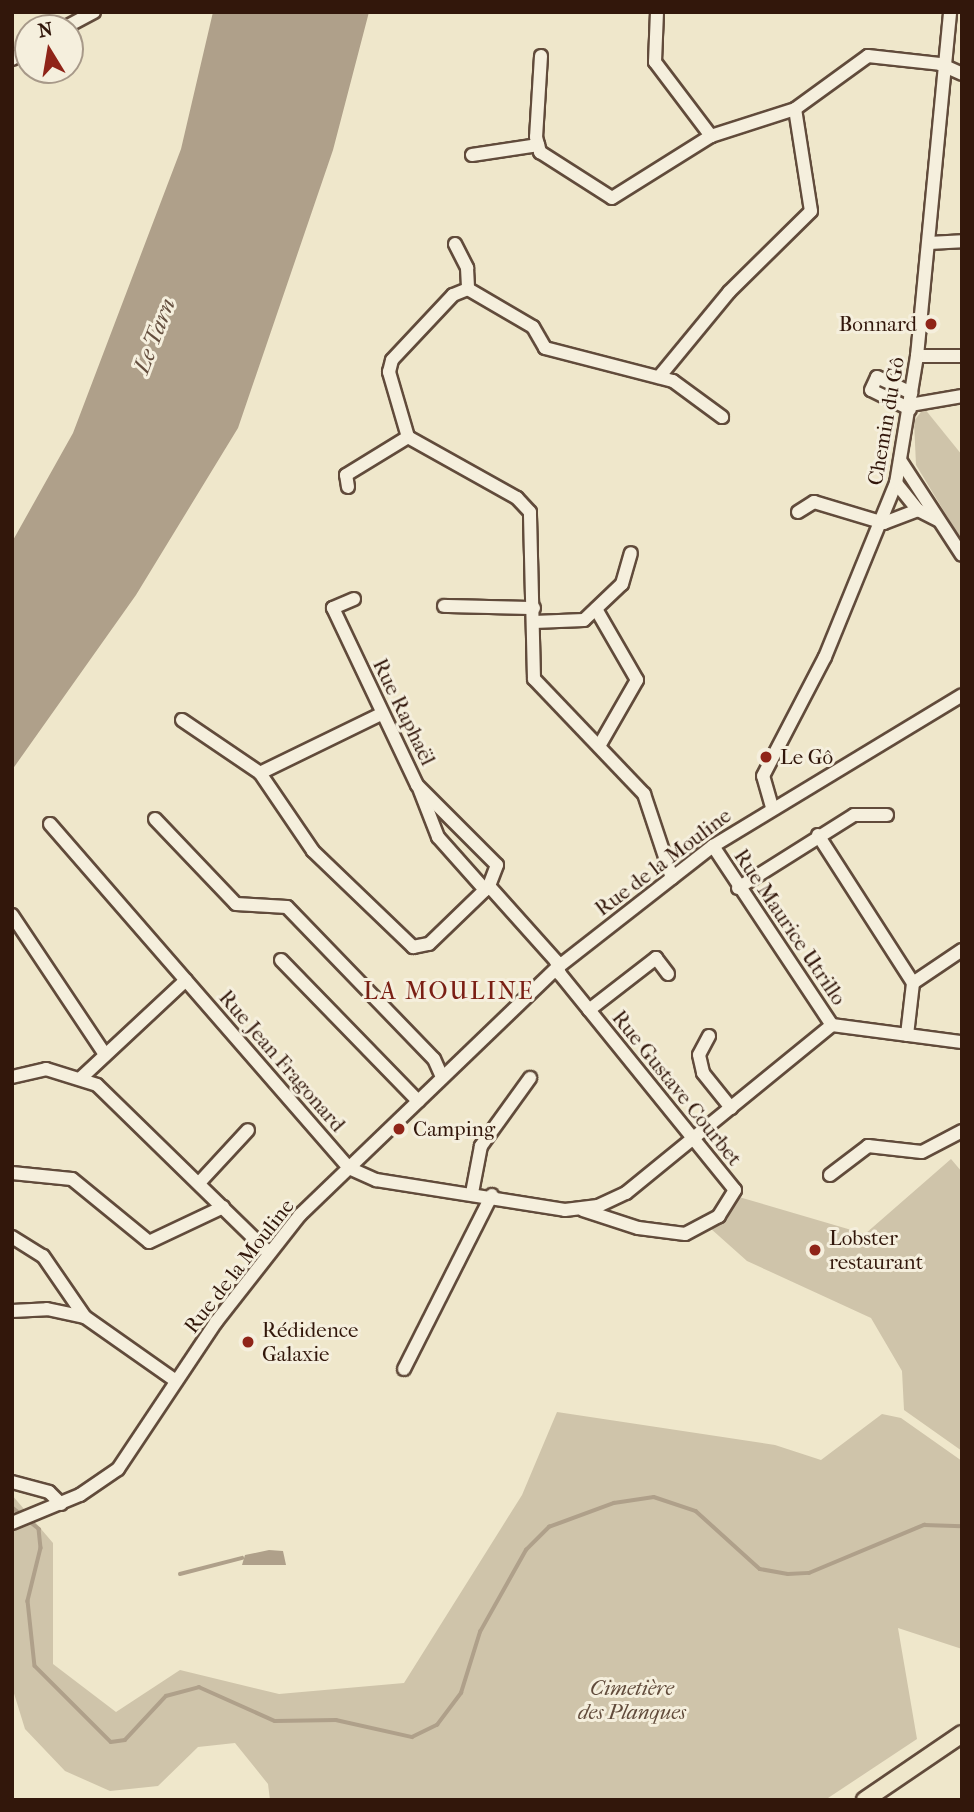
<!DOCTYPE html>
<html>
<head>
<meta charset="utf-8">
<style>
	body { margin:0 }
	#map { position:relative; width:974px; height:1812px; overflow:hidden; background:#efe7cb; font-family:"IM FELL French Canon",serif }
	div>[style] { position:absolute }
	[style*='--x'] { left:calc(var(--x)*1px); top:calc(var(--y)*1px); width:calc(var(--w)*1px); rotate:calc(var(--a)*1deg) }
	.green>* { inset:0; background:#cfc4aa }
	.water>* { inset:0; background:#afa08a }
	.stream>* { height:3.5px; margin:-1.75px; padding:0 1.75px; transform-origin:1.75px; border-radius:1.75px; background:#afa08a }
	.roads { filter:drop-shadow(2px 0 #614b3b) drop-shadow(-2px 0 #614b3b) drop-shadow(0 2px #614b3b) drop-shadow(0 -2px #614b3b) }
	.minor>* { height:12px; margin:-6px; padding:0 6px; transform-origin:6px; border-radius:6px; background:#f5efdd }
	.major>* { height:16px; margin:-8px; padding:0 8px; transform-origin:8px; border-radius:8px; background:#efe7cb }
	.dots>* { width:19px; height:19px; translate:-50% -50%; box-sizing:border-box; border:4px solid #f5efdd; border-radius:50% }
	span { translate:-50% -50%; white-space:nowrap; text-align:center; line-height:1.15; -webkit-text-stroke:6px #f5efdd; paint-order:stroke }
	.poi-label { font-size:21px; color:#32170b }
	.right { translate:-100% -50%; text-align:right }
	.left { translate:0 -50%; text-align:left }
	.street-label { font-size:21px; color:#32170b }
	.park-label { font-size:21px; color:#614b3b; font-style:italic }
	.water-label { font-size:23px; color:#644e3e; font-style:italic }
	.quarter-label { font-size:24px; color:#7a1f14; letter-spacing:2px }
	.frame { position:absolute; inset:0; border:14px solid #32170b; pointer-events:none }
	.north { position:absolute; left:14px; top:14px; width:70px; height:70px; box-sizing:border-box; background:#f5efdd; border:2px solid #a79989; border-radius:50%; rotate:349deg; font-size:19px; font-weight:700; line-height:28px; text-align:center; color:#32170b }
	.north::after { content:''; display:block; margin:auto; width:24px; height:32px; background:#8f2418; clip-path:polygon(50% 0,100% 100%,50% 72%,0 100%) }
</style>
</head>
<body>
<div id="map">
	<div class="green">
		<i style="clip-path:polygon(924px 408px,962px 455px,962px 541px,916px 465px,914px 421px)"></i>
		<i style="clip-path:polygon(951px 1159px,962px 1172px,962px 1451px,904px 1410px,902px 1371px,871px 1318px,747px 1261px,710px 1228px,739px 1197px,865px 1234px)"></i>
		<i style="clip-path:polygon(557px 1412px,775px 1445px,821px 1460px,882px 1414px,901px 1418px,962px 1461px,962px 1649px,898px 1628px,917px 1739px,825px 1800px,270px 1800px,268px 1784px,235px 1743px,198px 1747px,158px 1786px,110px 1791px,65px 1771px,25px 1729px,12px 1687px,12px 1495px,53px 1543px,53px 1664px,116px 1712px,180px 1670px,279px 1694px,404px 1683px,522px 1495px)"></i>
	</div>
	<div class="water">
		<i style="clip-path:polygon(213px 12px,369px 12px,333px 150px,238px 428px,136px 595px,12px 770px,12px 542px,73px 433px,181px 149px)"></i>
		<i style="clip-path:polygon(269px 1550px,283px 1551px,286px 1565px,242px 1565px,245px 1555px)"></i>
	</div>
	<div class="stream">
		<i style="--x:12;--y:1507;--w:35;--a:39"></i>
		<i style="--x:39;--y:1529;--w:19;--a:84"></i>
		<i style="--x:41;--y:1548;--w:55;--a:103.8"></i>
		<i style="--x:28;--y:1601;--w:65;--a:83.9"></i>
		<i style="--x:35;--y:1666;--w:107;--a:45"></i>
		<i style="--x:111;--y:1742;--w:14;--a:-8"></i>
		<i style="--x:125;--y:1740;--w:60;--a:-47"></i>
		<i style="--x:166;--y:1696;--w:34;--a:-15"></i>
		<i style="--x:199;--y:1687;--w:83;--a:24.1"></i>
		<i style="--x:275;--y:1721;--w:61;--a:-0.9"></i>
		<i style="--x:336;--y:1720;--w:78;--a:12.6"></i>
		<i style="--x:412;--y:1737;--w:28;--a:-26"></i>
		<i style="--x:437;--y:1725;--w:40;--a:-53"></i>
		<i style="--x:461;--y:1693;--w:64;--a:-72.7"></i>
		<i style="--x:480;--y:1632;--w:94;--a:-60.7"></i>
		<i style="--x:526;--y:1550;--w:33;--a:-45"></i>
		<i style="--x:549;--y:1527;--w:69;--a:-20.3"></i>
		<i style="--x:614;--y:1503;--w:40;--a:-8.5"></i>
		<i style="--x:654;--y:1497;--w:44;--a:18.4"></i>
		<i style="--x:696;--y:1511;--w:86;--a:42.2"></i>
		<i style="--x:760;--y:1569;--w:28;--a:10"></i>
		<i style="--x:788;--y:1574;--w:21;--a:-3"></i>
		<i style="--x:809;--y:1573;--w:125;--a:-22.7"></i>
		<i style="--x:924;--y:1525;--w:38;--a:2"></i>
		<i style="--x:180;--y:1574;--w:64;--a:-14.5"></i>
	</div>
	<div class="roads">
		<div class="minor">
			<i style="--x:657;--y:12;--w:50;--a:92.3"></i>
			<i style="--x:655;--y:62;--w:93;--a:52.9"></i>
			<i style="--x:64;--y:28;--w:34;--a:-28"></i>
			<i style="--x:541;--y:56;--w:81;--a:93.5"></i>
			<i style="--x:536;--y:137;--w:16;--a:75"></i>
			<i style="--x:540;--y:152;--w:85;--a:32.6"></i>
			<i style="--x:612;--y:198;--w:117;--a:-32.1"></i>
			<i style="--x:711;--y:136;--w:88;--a:-17.8"></i>
			<i style="--x:795;--y:109;--w:90;--a:-36"></i>
			<i style="--x:868;--y:56;--w:72;--a:6.3"></i>
			<i style="--x:940;--y:64;--w:24;--a:24"></i>
			<i style="--x:12;--y:59;--w:18;--a:-29"></i>
			<i style="--x:472;--y:155;--w:67;--a:-8.6"></i>
			<i style="--x:929;--y:243;--w:33;--a:-3"></i>
			<i style="--x:455;--y:244;--w:27;--a:63"></i>
			<i style="--x:467;--y:268;--w:21;--a:87"></i>
			<i style="--x:917;--y:356;--w:45;--a:0"></i>
			<i style="--x:659;--y:377;--w:110;--a:-50.5"></i>
			<i style="--x:729;--y:292;--w:115;--a:-44.6"></i>
			<i style="--x:811;--y:211;--w:103;--a:-98.9"></i>
			<i style="--x:910;--y:405;--w:53;--a:-9.8"></i>
			<i style="--x:910;--y:409;--w:43;--a:-154"></i>
			<i style="--x:871;--y:390;--w:14;--a:-65"></i>
			<i style="--x:877;--y:377;--w:38;--a:25"></i>
			<i style="--x:900;--y:460;--w:113;--a:56.9"></i>
			<i style="--x:896;--y:483;--w:35;--a:51"></i>
			<i style="--x:348;--y:487;--w:12;--a:-99"></i>
			<i style="--x:346;--y:475;--w:73;--a:-31.5"></i>
			<i style="--x:798;--y:512;--w:19;--a:-32"></i>
			<i style="--x:814;--y:502;--w:73;--a:16.7"></i>
			<i style="--x:884;--y:523;--w:36;--a:-21"></i>
			<i style="--x:918;--y:510;--w:22;--a:27"></i>
			<i style="--x:354;--y:599;--w:23;--a:157"></i>
			<i style="--x:333;--y:608;--w:196;--a:64.6"></i>
			<i style="--x:417;--y:785;--w:113;--a:45"></i>
			<i style="--x:497;--y:865;--w:22;--a:111"></i>
			<i style="--x:489;--y:886;--w:101;--a:48.2"></i>
			<i style="--x:556;--y:961;--w:14;--a:73"></i>
			<i style="--x:560;--y:974;--w:278;--a:51"></i>
			<i style="--x:735;--y:1190;--w:31;--a:122"></i>
			<i style="--x:719;--y:1216;--w:38;--a:152"></i>
			<i style="--x:685;--y:1234;--w:47;--a:-172.7"></i>
			<i style="--x:638;--y:1228;--w:58;--a:-161.9"></i>
			<i style="--x:444;--y:606;--w:90;--a:1.3"></i>
			<i style="--x:596;--y:609;--w:82;--a:60"></i>
			<i style="--x:637;--y:680;--w:76;--a:119.9"></i>
			<i style="--x:534;--y:622;--w:50;--a:-2.3"></i>
			<i style="--x:584;--y:620;--w:52;--a:-43.5"></i>
			<i style="--x:622;--y:584;--w:32;--a:-74"></i>
			<i style="--x:182;--y:720;--w:94;--a:34.2"></i>
			<i style="--x:260;--y:773;--w:94;--a:55.8"></i>
			<i style="--x:313;--y:851;--w:139;--a:43.8"></i>
			<i style="--x:413;--y:947;--w:16;--a:-11"></i>
			<i style="--x:429;--y:944;--w:83;--a:-44"></i>
			<i style="--x:260;--y:773;--w:135;--a:-26"></i>
			<i style="--x:419;--y:788;--w:53;--a:68.8"></i>
			<i style="--x:438;--y:837;--w:71;--a:48.4"></i>
			<i style="--x:772;--y:807;--w:32;--a:-106"></i>
			<i style="--x:763;--y:776;--w:134;--a:-62.5"></i>
			<i style="--x:825;--y:657;--w:188;--a:-67.8"></i>
			<i style="--x:896;--y:483;--w:129;--a:-80.6"></i>
			<i style="--x:917;--y:356;--w:346;--a:-84.5"></i>
			<i style="--x:155;--y:819;--w:117;--a:46.4"></i>
			<i style="--x:236;--y:904;--w:51;--a:3.4"></i>
			<i style="--x:287;--y:907;--w:211;--a:46"></i>
			<i style="--x:434;--y:1059;--w:20;--a:66"></i>
			<i style="--x:50;--y:824;--w:456;--a:49"></i>
			<i style="--x:349;--y:1168;--w:30;--a:24"></i>
			<i style="--x:376;--y:1180;--w:191;--a:9"></i>
			<i style="--x:565;--y:1210;--w:33;--a:-7"></i>
			<i style="--x:598;--y:1206;--w:31;--a:-25"></i>
			<i style="--x:626;--y:1193;--w:266;--a:-39.2"></i>
			<i style="--x:818;--y:835;--w:176;--a:57.3"></i>
			<i style="--x:713;--y:846;--w:215;--a:56.4"></i>
			<i style="--x:832;--y:1025;--w:131;--a:7.5"></i>
			<i style="--x:672;--y:878;--w:89;--a:-108.4"></i>
			<i style="--x:644;--y:794;--w:159;--a:-133.7"></i>
			<i style="--x:534;--y:679;--w:167;--a:-91.4"></i>
			<i style="--x:530;--y:512;--w:19;--a:-133"></i>
			<i style="--x:517;--y:498;--w:125;--a:-150.8"></i>
			<i style="--x:408;--y:437;--w:68;--a:-106.3"></i>
			<i style="--x:389;--y:372;--w:12;--a:-76"></i>
			<i style="--x:392;--y:360;--w:89;--a:-46.8"></i>
			<i style="--x:453;--y:295;--w:16;--a:-22"></i>
			<i style="--x:468;--y:289;--w:75;--a:30.3"></i>
			<i style="--x:533;--y:327;--w:24;--a:60"></i>
			<i style="--x:545;--y:348;--w:132;--a:14.5"></i>
			<i style="--x:673;--y:381;--w:61;--a:36.3"></i>
			<i style="--x:738;--y:888;--w:137;--a:-32.2"></i>
			<i style="--x:854;--y:815;--w:33;--a:0"></i>
			<i style="--x:12;--y:915;--w:166;--a:56.3"></i>
			<i style="--x:281;--y:960;--w:197;--a:45.8"></i>
			<i style="--x:589;--y:1010;--w:85;--a:-37.8"></i>
			<i style="--x:656;--y:958;--w:20;--a:53"></i>
			<i style="--x:907;--y:1035;--w:52;--a:-83.4"></i>
			<i style="--x:913;--y:983;--w:59;--a:-34"></i>
			<i style="--x:709;--y:1036;--w:21;--a:118"></i>
			<i style="--x:699;--y:1055;--w:18;--a:77"></i>
			<i style="--x:703;--y:1073;--w:45;--a:51.3"></i>
			<i style="--x:12;--y:1077;--w:35;--a:-13"></i>
			<i style="--x:46;--y:1069;--w:53;--a:17.4"></i>
			<i style="--x:97;--y:1085;--w:240;--a:44.3"></i>
			<i style="--x:82;--y:1077;--w:142;--a:-43"></i>
			<i style="--x:12;--y:1173;--w:60;--a:5.7"></i>
			<i style="--x:72;--y:1179;--w:99;--a:39.3"></i>
			<i style="--x:149;--y:1242;--w:82;--a:-25.3"></i>
			<i style="--x:830;--y:1175;--w:48;--a:-37.3"></i>
			<i style="--x:868;--y:1146;--w:54;--a:6.3"></i>
			<i style="--x:922;--y:1152;--w:45;--a:-27.7"></i>
			<i style="--x:199;--y:1183;--w:72;--a:-47.2"></i>
			<i style="--x:472;--y:1193;--w:48;--a:-79.2"></i>
			<i style="--x:481;--y:1146;--w:84;--a:-54.2"></i>
			<i style="--x:12;--y:1237;--w:36;--a:32"></i>
			<i style="--x:43;--y:1256;--w:74;--a:55.5"></i>
			<i style="--x:85;--y:1317;--w:111;--a:35.1"></i>
			<i style="--x:12;--y:1311;--w:35;--a:-3"></i>
			<i style="--x:47;--y:1309;--w:39;--a:12"></i>
			<i style="--x:404;--y:1369;--w:195;--a:-63.2"></i>
			<i style="--x:12;--y:1482;--w:38;--a:15"></i>
			<i style="--x:49;--y:1492;--w:17;--a:45"></i>
			<i style="--x:12;--y:1523;--w:74;--a:-22.4"></i>
			<i style="--x:80;--y:1495;--w:46;--a:-34.4"></i>
			<i style="--x:118;--y:1469;--w:177;--a:-56.3"></i>
			<i style="--x:216;--y:1322;--w:136;--a:-51.9"></i>
			<i style="--x:300;--y:1215;--w:358;--a:-43.9"></i>
			<i style="--x:558;--y:967;--w:197;--a:-38"></i>
			<i style="--x:713;--y:846;--w:291;--a:-31.2"></i>
		</div>
		<div class="major">
			<i style="--x:865;--y:1800;--w:117;--a:-34.2"></i>
		</div>
	</div>
	<div class="dots">
		<i style="left:931px;top:324px;background:#8f2418"></i>
		<i style="left:766px;top:757px;background:#8f2418"></i>
		<i style="left:399px;top:1129px;background:#8f2418"></i>
		<i style="left:815px;top:1250px;background:#8f2418"></i>
		<i style="left:248px;top:1342px;background:#8f2418"></i>
	</div>
	<div class="poi-label">
		<span class="right" style="left:917px;top:324px">Bonnard</span>
		<span class="left" style="left:780px;top:757px">Le Gô</span>
		<span class="left" style="left:413px;top:1129px">Camping</span>
		<span class="left" style="left:829px;top:1250px">Lobster<br>restaurant</span>
		<span class="left" style="left:262px;top:1342px">Rédidence<br>Galaxie</span>
	</div>
	<div class="street-label">
		<span style="left:886px;top:421px;rotate:-80deg">Chemin du Gô</span>
		<span style="left:404px;top:712px;rotate:64deg">Rue Raphaël</span>
		<span style="left:663px;top:862px;rotate:-37deg">Rue de la Mouline</span>
		<span style="left:790px;top:927px;rotate:56deg">Rue Maurice Utrillo</span>
		<span style="left:282px;top:1061px;rotate:49deg">Rue Jean Fragonard</span>
		<span style="left:677px;top:1088px;rotate:51deg">Rue Gustave Courbet</span>
		<span style="left:239px;top:1266px;rotate:-52deg">Rue de la Mouline</span>
	</div>
	<div class="park-label">
		<span style="left:632px;top:1700px">Cimetière<br>des Planques</span>
	</div>
	<div class="water-label">
		<span style="left:155px;top:336px;rotate:-69deg">Le Tarn</span>
	</div>
	<div class="quarter-label">
		<span style="left:449px;top:992px">LA MOULINE</span>
	</div>
	<div class="frame"></div>
	<div class="north">N</div>
</div>
</body>
</html>
